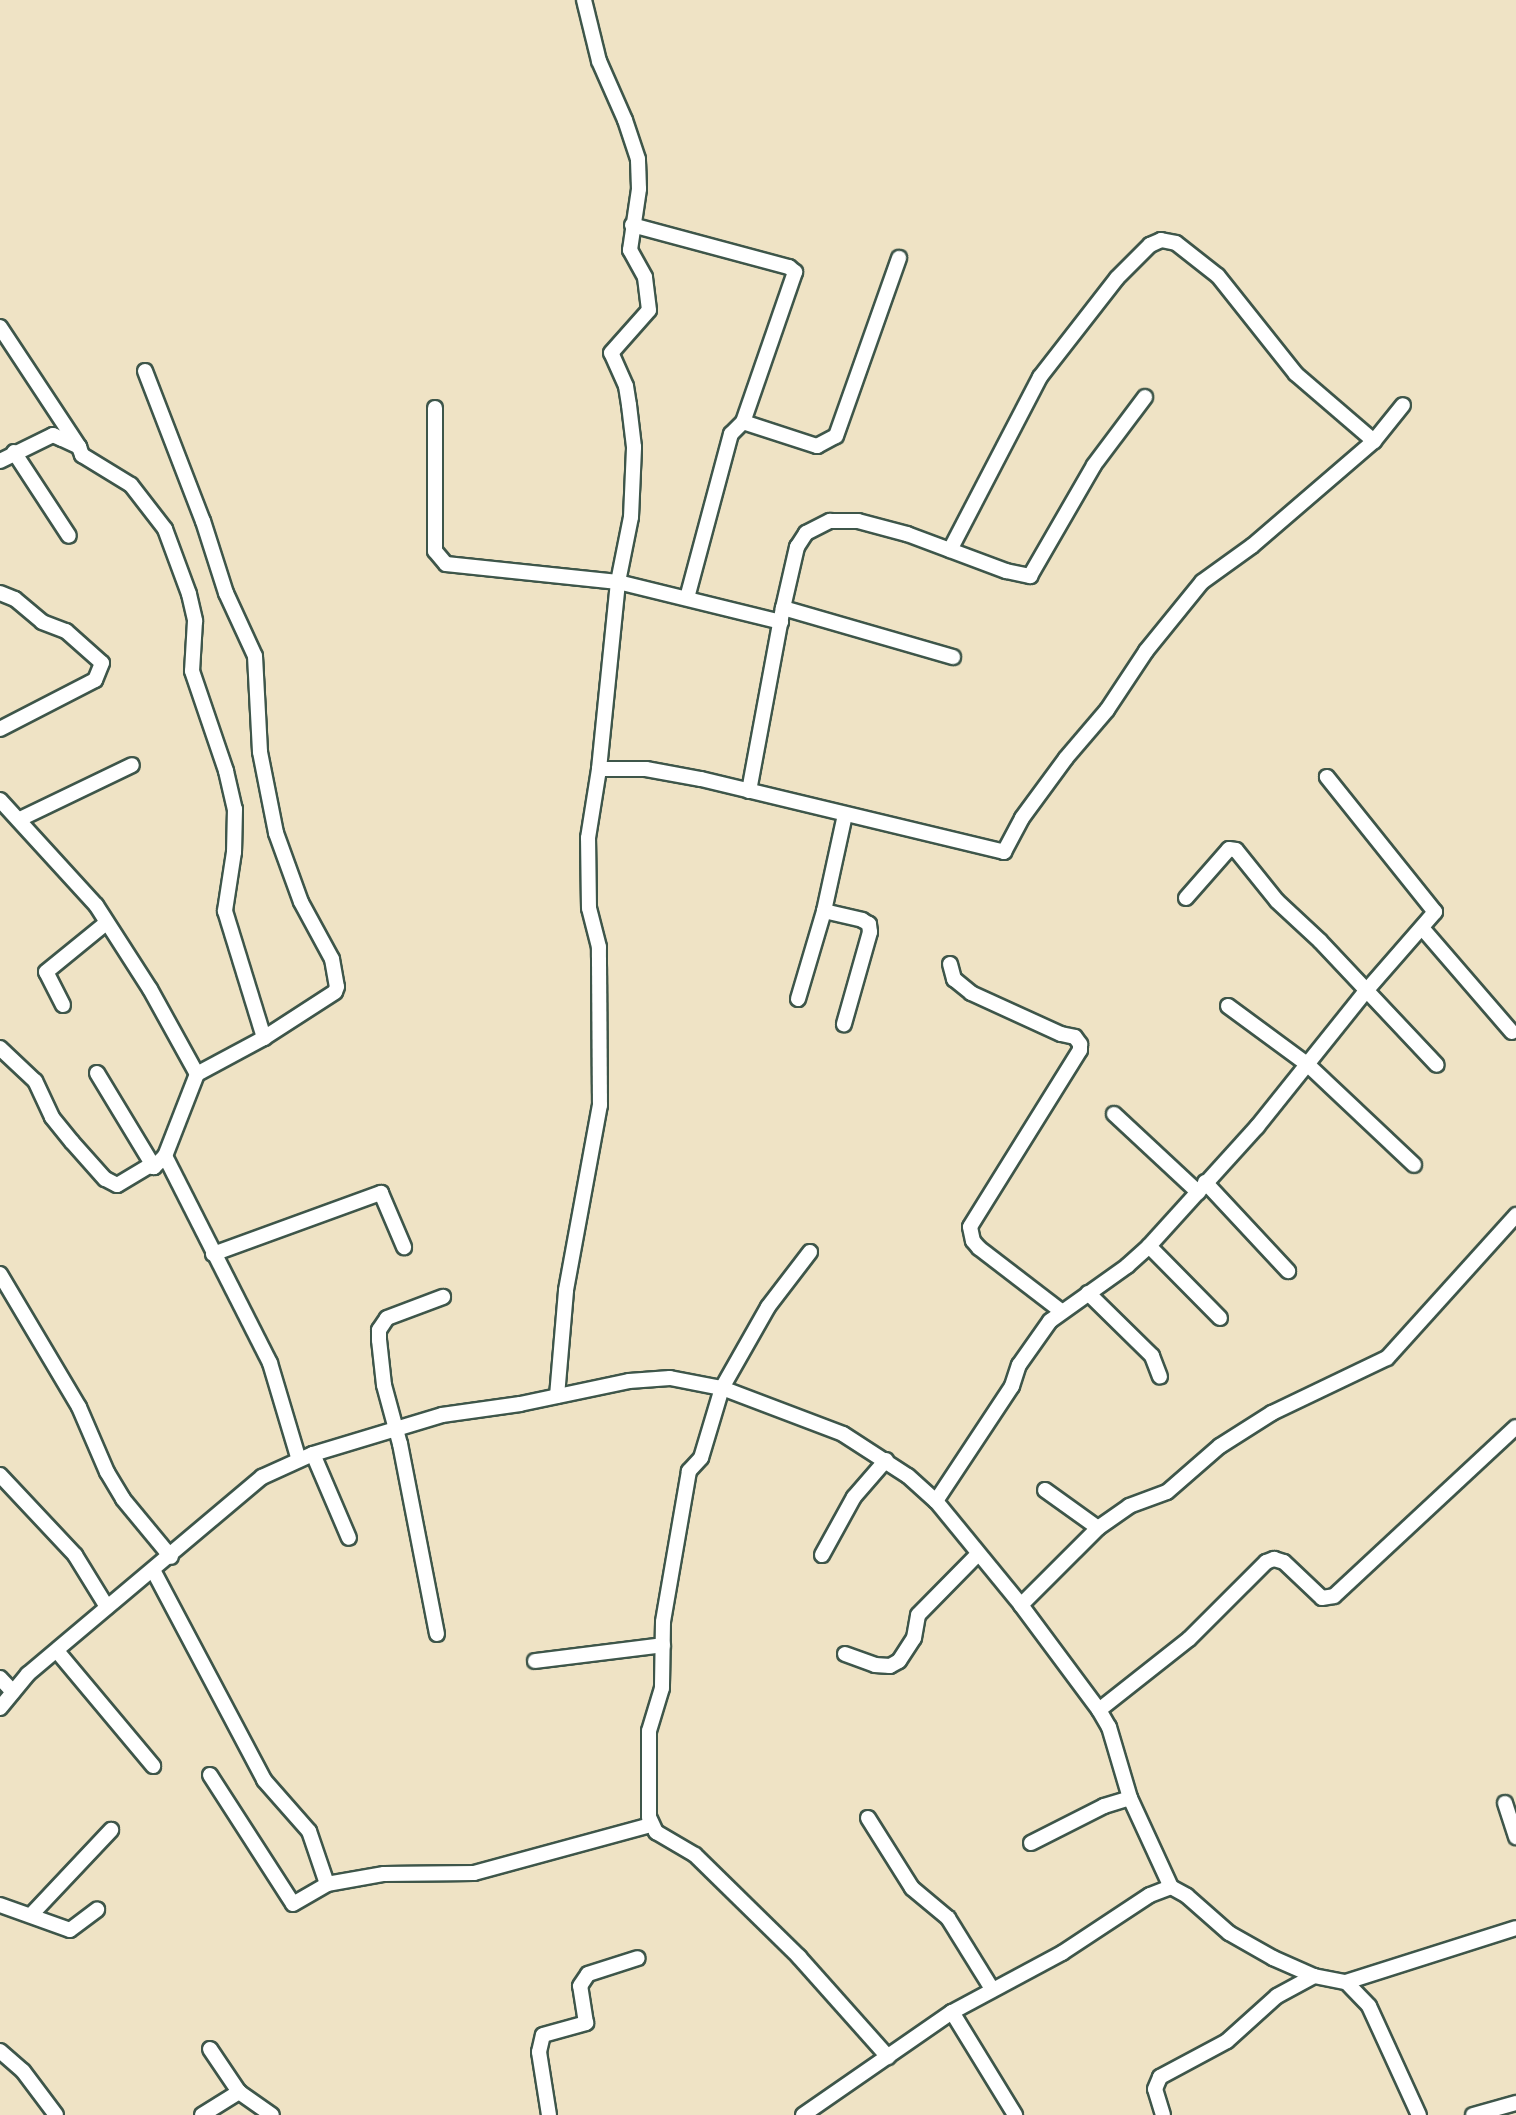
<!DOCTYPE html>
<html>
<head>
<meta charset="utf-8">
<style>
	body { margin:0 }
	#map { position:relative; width:1516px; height:2115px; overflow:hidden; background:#efe3c5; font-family:"IM FELL English",serif }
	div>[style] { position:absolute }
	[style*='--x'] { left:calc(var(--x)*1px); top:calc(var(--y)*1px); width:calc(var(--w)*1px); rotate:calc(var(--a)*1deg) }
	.roads { filter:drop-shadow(2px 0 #3e564a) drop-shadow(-2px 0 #3e564a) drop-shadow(0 2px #3e564a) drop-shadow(0 -2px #3e564a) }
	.street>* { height:14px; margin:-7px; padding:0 7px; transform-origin:7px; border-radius:7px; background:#fff }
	span { translate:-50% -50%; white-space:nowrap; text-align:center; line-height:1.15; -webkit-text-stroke:7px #fbf7ec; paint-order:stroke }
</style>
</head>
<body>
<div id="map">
	<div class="roads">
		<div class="street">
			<i style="--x:632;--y:225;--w:163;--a:15"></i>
			<i style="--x:789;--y:267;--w:8;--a:40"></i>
			<i style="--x:795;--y:272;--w:159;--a:109.1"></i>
			<i style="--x:0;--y:327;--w:144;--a:56.6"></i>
			<i style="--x:145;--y:371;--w:161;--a:68.9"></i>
			<i style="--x:203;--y:521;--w:76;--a:72.3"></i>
			<i style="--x:226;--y:593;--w:69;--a:65.3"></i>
			<i style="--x:255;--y:656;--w:96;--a:87"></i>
			<i style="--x:260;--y:752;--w:83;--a:78.8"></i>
			<i style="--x:276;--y:833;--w:73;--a:70.1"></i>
			<i style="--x:301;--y:902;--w:65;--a:61.5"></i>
			<i style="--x:332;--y:959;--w:28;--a:80"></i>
			<i style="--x:337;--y:987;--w:5;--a:112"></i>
			<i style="--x:335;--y:992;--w:85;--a:147.1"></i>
			<i style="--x:264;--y:1038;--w:76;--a:151.8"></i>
			<i style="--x:435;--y:408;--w:143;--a:90"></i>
			<i style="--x:435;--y:551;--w:17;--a:50"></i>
			<i style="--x:446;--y:564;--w:173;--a:6"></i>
			<i style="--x:618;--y:582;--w:168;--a:13.8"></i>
			<i style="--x:14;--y:452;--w:100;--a:56.8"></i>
			<i style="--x:0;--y:461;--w:59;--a:-26.1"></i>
			<i style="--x:53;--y:435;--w:10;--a:24"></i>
			<i style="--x:62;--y:439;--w:19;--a:25"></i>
			<i style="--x:79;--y:447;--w:9;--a:69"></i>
			<i style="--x:82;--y:455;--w:57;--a:31.5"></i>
			<i style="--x:131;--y:485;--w:56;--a:52.3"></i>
			<i style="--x:165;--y:529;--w:69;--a:69.7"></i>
			<i style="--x:189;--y:594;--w:28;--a:77"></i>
			<i style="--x:195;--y:621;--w:50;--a:93.4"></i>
			<i style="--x:192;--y:671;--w:106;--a:71.2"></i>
			<i style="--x:226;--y:771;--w:39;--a:77"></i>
			<i style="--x:235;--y:809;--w:43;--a:91.3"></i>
			<i style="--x:234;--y:852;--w:60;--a:98.7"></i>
			<i style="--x:225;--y:911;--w:133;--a:72.9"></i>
			<i style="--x:950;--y:550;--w:195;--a:-62.5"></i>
			<i style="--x:1040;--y:377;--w:125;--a:-52.1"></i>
			<i style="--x:1117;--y:278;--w:47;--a:-45"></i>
			<i style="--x:1150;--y:245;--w:12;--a:-24"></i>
			<i style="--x:1161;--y:240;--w:15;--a:11"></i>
			<i style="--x:1176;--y:243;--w:53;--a:38.2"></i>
			<i style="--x:1218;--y:276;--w:125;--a:51.5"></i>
			<i style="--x:1296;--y:374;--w:103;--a:40.7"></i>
			<i style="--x:0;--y:593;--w:16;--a:22"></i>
			<i style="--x:15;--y:599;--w:35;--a:40"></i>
			<i style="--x:42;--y:622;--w:26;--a:21"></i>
			<i style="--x:66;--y:631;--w:48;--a:41.6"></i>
			<i style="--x:102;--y:663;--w:18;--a:112"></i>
			<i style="--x:95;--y:680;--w:107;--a:152.7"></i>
			<i style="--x:687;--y:598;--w:170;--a:-75"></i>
			<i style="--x:731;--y:434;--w:17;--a:-45"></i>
			<i style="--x:743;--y:422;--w:78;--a:18"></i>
			<i style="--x:817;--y:446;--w:21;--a:-28"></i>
			<i style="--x:836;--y:436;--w:189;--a:-70.5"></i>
			<i style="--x:783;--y:608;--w:177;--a:16.1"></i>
			<i style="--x:599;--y:769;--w:47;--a:0"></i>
			<i style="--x:646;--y:769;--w:56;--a:10.3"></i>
			<i style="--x:701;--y:779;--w:312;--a:13.5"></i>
			<i style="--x:1004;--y:852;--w:38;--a:-62"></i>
			<i style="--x:1022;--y:818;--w:74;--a:-53.7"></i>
			<i style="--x:1066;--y:758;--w:63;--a:-49.5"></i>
			<i style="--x:1107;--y:710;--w:71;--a:-56.5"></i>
			<i style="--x:1146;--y:651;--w:89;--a:-50.9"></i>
			<i style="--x:1202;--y:582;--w:62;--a:-35.8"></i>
			<i style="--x:1252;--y:546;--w:161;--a:-40.7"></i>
			<i style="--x:1374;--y:441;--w:46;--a:-51.1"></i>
			<i style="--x:749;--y:791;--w:186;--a:-79.5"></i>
			<i style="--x:783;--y:608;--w:63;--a:-77.1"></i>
			<i style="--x:797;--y:547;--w:17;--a:-57"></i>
			<i style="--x:806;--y:533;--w:27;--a:-27"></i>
			<i style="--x:830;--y:521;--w:28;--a:0"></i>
			<i style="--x:858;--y:521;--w:51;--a:14.9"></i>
			<i style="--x:907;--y:534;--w:106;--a:20.5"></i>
			<i style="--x:1006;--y:571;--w:25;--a:12"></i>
			<i style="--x:1030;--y:576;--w:128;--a:-60"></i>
			<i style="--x:1094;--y:465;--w:85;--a:-53.1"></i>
			<i style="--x:0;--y:800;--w:142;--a:47.6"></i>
			<i style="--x:96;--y:905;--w:100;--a:57.3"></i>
			<i style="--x:150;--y:989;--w:97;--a:61.1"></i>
			<i style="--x:197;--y:1074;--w:88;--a:111.3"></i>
			<i style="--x:165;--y:1156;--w:16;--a:135"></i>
			<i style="--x:154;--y:1167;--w:5;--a:-169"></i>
			<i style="--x:149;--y:1166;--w:37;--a:149"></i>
			<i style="--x:117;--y:1185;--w:13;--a:-153"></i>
			<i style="--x:105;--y:1179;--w:50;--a:-131.7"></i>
			<i style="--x:72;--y:1142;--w:32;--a:-129"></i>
			<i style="--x:52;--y:1117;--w:40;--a:-115"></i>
			<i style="--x:35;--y:1081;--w:48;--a:-136.7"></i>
			<i style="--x:20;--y:819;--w:124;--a:-25.7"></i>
			<i style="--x:1186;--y:898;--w:65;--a:-48.7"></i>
			<i style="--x:1229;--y:849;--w:7;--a:8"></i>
			<i style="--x:1236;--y:850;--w:65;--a:51.2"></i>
			<i style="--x:1277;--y:901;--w:59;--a:42.9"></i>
			<i style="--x:1320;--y:941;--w:170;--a:46.7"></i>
			<i style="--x:824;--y:911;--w:39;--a:13"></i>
			<i style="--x:862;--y:920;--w:8;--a:30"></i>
			<i style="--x:869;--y:924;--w:8;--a:83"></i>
			<i style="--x:870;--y:932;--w:96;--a:105.8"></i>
			<i style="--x:1423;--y:929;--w:136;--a:49.2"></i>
			<i style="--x:950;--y:964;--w:16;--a:75"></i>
			<i style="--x:954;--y:979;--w:22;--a:39"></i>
			<i style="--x:971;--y:993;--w:99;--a:24.5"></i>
			<i style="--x:1061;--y:1034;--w:14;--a:12"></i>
			<i style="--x:1075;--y:1037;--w:9;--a:54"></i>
			<i style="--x:1080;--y:1044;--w:6;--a:90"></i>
			<i style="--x:1080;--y:1050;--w:208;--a:121.9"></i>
			<i style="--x:970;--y:1227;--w:14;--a:78"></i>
			<i style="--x:973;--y:1241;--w:9;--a:49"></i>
			<i style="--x:979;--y:1248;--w:103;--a:37.5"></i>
			<i style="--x:798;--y:999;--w:92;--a:-73.5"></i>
			<i style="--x:824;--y:911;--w:98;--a:-77.7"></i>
			<i style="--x:63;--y:1005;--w:37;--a:-117"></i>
			<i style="--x:46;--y:972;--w:77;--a:-39.2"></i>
			<i style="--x:1228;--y:1006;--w:98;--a:36.3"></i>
			<i style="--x:1307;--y:1064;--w:147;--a:43.3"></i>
			<i style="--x:97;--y:1073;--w:110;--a:58.8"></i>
			<i style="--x:1114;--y:1114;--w:115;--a:42.9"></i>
			<i style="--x:165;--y:1156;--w:232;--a:63.1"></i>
			<i style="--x:270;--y:1363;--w:101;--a:73.4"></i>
			<i style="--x:1205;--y:1182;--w:122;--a:47"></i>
			<i style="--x:1149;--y:1246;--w:101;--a:45.4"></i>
			<i style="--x:810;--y:1252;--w:69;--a:127.4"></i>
			<i style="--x:768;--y:1307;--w:93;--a:119.6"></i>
			<i style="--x:722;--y:1388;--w:73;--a:106.7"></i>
			<i style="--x:701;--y:1458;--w:18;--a:133"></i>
			<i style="--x:689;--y:1471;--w:153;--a:99.8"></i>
			<i style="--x:663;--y:1622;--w:66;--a:90.9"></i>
			<i style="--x:662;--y:1688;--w:45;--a:106.8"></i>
			<i style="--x:649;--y:1731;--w:86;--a:90"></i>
			<i style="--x:649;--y:1817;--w:17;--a:65"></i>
			<i style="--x:656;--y:1832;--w:45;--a:30.5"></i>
			<i style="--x:695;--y:1855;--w:146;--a:44.4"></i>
			<i style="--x:799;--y:1957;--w:134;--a:48.3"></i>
			<i style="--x:213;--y:1254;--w:179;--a:-20"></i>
			<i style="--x:381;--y:1193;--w:59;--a:66.9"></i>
			<i style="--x:0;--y:1274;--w:155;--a:59.3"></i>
			<i style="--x:79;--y:1407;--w:71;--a:66.7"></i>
			<i style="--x:107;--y:1472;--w:31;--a:59"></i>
			<i style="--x:123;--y:1499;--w:75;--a:50.4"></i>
			<i style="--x:1088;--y:1293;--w:90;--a:44.5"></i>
			<i style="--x:1152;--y:1356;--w:22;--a:69"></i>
			<i style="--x:557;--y:1396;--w:106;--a:-85.1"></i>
			<i style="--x:566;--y:1290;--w:188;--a:-79.6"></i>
			<i style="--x:600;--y:1105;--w:158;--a:-90.4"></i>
			<i style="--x:599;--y:947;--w:40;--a:-104.4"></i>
			<i style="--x:589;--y:908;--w:70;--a:-90.8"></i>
			<i style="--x:588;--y:838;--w:70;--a:-80.9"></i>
			<i style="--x:599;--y:769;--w:188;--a:-84.2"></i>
			<i style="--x:618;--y:582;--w:66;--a:-78.7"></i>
			<i style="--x:631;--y:517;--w:70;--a:-87.5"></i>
			<i style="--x:634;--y:447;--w:42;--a:-96.8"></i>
			<i style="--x:629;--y:405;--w:19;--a:-99"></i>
			<i style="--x:626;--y:386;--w:36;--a:-114"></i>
			<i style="--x:611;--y:353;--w:57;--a:-48.5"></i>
			<i style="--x:649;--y:310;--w:33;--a:-97"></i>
			<i style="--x:645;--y:277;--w:31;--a:-119"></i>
			<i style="--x:630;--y:250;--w:62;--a:-81.6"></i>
			<i style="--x:639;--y:189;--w:30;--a:-92"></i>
			<i style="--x:638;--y:159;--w:41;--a:-108.4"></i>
			<i style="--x:625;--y:120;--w:64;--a:-113.8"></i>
			<i style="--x:599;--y:61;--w:63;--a:-103.8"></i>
			<i style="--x:313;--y:1454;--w:91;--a:66.8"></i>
			<i style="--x:0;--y:1475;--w:110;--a:46.8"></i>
			<i style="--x:75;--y:1555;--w:61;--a:58.4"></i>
			<i style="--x:1045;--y:1490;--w:65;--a:35.6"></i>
			<i style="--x:936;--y:1501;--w:138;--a:-56.5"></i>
			<i style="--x:1012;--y:1386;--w:22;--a:-72"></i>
			<i style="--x:1019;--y:1365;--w:54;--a:-54.8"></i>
			<i style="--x:1050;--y:1321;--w:95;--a:-35.5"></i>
			<i style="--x:1127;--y:1266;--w:30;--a:-42"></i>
			<i style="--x:1149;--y:1246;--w:161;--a:-47.8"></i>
			<i style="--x:1257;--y:1127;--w:174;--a:-51.3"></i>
			<i style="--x:1366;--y:991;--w:105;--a:-48.9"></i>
			<i style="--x:1435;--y:912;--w:173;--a:-128.7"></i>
			<i style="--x:822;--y:1555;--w:66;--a:-61.1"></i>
			<i style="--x:854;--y:1497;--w:49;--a:-49.1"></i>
			<i style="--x:153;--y:1570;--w:238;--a:62.1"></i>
			<i style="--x:264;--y:1780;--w:68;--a:48.6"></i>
			<i style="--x:309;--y:1831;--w:56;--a:71.2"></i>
			<i style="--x:1021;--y:1605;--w:109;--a:-45"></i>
			<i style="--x:1098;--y:1528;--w:38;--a:-35"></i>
			<i style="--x:1129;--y:1506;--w:40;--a:-20.2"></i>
			<i style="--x:1167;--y:1492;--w:70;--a:-41"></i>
			<i style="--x:1220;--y:1446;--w:62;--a:-32.4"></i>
			<i style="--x:1272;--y:1413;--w:127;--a:-25.6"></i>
			<i style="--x:1387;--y:1358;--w:193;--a:-47.9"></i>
			<i style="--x:437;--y:1634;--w:194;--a:-101"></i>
			<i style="--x:400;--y:1444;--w:61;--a:-105.2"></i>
			<i style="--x:384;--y:1385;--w:45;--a:-96.3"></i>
			<i style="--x:379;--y:1340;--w:10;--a:-90"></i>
			<i style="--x:379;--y:1330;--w:14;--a:-56"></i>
			<i style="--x:387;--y:1318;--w:60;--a:-20.6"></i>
			<i style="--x:57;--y:1651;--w:150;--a:50.1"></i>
			<i style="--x:845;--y:1654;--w:32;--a:20"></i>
			<i style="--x:875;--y:1665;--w:15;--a:4"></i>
			<i style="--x:890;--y:1666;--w:10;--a:-29"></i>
			<i style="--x:899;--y:1661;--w:27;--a:-57"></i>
			<i style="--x:914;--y:1638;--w:23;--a:-80"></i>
			<i style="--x:918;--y:1615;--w:84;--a:-45.5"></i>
			<i style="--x:535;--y:1661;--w:129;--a:-7.1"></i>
			<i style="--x:0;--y:1678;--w:19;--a:47"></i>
			<i style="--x:0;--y:1708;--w:44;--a:-50.5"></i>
			<i style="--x:28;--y:1674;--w:306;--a:-40.1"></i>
			<i style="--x:262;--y:1477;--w:56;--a:-24.3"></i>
			<i style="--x:313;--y:1454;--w:135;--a:-16.8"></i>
			<i style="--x:442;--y:1415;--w:79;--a:-8"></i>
			<i style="--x:520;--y:1404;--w:111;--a:-11.9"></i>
			<i style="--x:629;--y:1381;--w:41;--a:-4.2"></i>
			<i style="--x:670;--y:1378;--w:53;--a:10.9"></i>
			<i style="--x:722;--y:1388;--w:129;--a:20.8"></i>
			<i style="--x:843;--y:1434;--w:77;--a:32.9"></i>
			<i style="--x:908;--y:1476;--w:38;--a:42"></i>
			<i style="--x:936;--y:1501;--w:134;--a:50.7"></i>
			<i style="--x:1021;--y:1605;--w:131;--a:53.4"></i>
			<i style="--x:1099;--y:1710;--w:20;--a:60"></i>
			<i style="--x:1109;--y:1727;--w:74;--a:73.5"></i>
			<i style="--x:1130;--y:1798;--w:98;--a:65.3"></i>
			<i style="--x:1099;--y:1710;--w:115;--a:-38.3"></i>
			<i style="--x:1189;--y:1639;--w:109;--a:-45"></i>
			<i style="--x:1266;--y:1562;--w:9;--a:-21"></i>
			<i style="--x:1274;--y:1559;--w:10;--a:17"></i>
			<i style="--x:1284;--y:1562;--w:52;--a:43.5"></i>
			<i style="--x:1322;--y:1598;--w:12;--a:-9"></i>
			<i style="--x:1334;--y:1596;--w:248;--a:-42.9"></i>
			<i style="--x:210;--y:1775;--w:153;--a:57.2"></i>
			<i style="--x:293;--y:1904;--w:39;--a:-30"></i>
			<i style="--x:327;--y:1884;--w:58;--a:-10"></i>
			<i style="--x:384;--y:1874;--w:90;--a:-0.6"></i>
			<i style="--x:474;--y:1873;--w:183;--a:-15.2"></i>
			<i style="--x:1505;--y:1803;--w:36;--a:72"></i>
			<i style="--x:868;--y:1818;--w:83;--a:57.8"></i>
			<i style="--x:912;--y:1888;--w:47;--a:39.8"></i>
			<i style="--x:948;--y:1918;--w:84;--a:58.2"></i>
			<i style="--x:1031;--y:1843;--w:82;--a:-26.9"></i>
			<i style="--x:1104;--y:1806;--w:27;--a:-17"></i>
			<i style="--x:0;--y:1905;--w:74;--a:19.7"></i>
			<i style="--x:70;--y:1930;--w:34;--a:-37"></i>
			<i style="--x:31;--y:1915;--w:117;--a:-46.7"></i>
			<i style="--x:1346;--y:1982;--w:33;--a:46"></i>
			<i style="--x:1369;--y:2006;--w:120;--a:65.4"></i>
			<i style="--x:952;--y:2012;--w:121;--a:58.5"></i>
			<i style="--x:210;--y:2049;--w:52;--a:56"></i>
			<i style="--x:239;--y:2092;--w:40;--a:34.9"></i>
			<i style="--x:0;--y:2051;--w:30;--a:41"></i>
			<i style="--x:23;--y:2071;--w:55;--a:53.1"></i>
			<i style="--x:202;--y:2115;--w:44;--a:-31.9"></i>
			<i style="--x:549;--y:2115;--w:64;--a:-99"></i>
			<i style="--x:539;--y:2052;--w:17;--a:-77"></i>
			<i style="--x:543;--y:2035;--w:45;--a:-15.6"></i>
			<i style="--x:586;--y:2023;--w:37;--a:-99"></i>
			<i style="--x:580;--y:1986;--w:14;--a:-56"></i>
			<i style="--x:588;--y:1974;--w:52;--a:-17.7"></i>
			<i style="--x:803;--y:2115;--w:181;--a:-34.7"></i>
			<i style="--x:952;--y:2012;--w:125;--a:-28.2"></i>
			<i style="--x:1062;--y:1953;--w:105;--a:-33.4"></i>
			<i style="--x:1150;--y:1895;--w:22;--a:-21"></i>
			<i style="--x:1171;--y:1887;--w:18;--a:29"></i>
			<i style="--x:1187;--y:1896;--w:56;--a:41.4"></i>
			<i style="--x:1229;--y:1933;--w:51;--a:29.6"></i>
			<i style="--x:1273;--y:1958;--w:45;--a:23.7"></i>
			<i style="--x:1314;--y:1976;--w:33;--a:11"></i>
			<i style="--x:1346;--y:1982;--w:178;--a:-17.6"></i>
			<i style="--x:1163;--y:2115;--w:27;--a:-107"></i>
			<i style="--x:1155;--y:2089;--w:13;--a:-67"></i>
			<i style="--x:1160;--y:2077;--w:76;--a:-28.2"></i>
			<i style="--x:1227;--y:2041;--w:67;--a:-42"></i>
			<i style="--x:1277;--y:1996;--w:42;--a:-28.4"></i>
			<i style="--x:1473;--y:2115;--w:45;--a:-15.6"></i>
		</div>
	</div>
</div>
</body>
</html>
